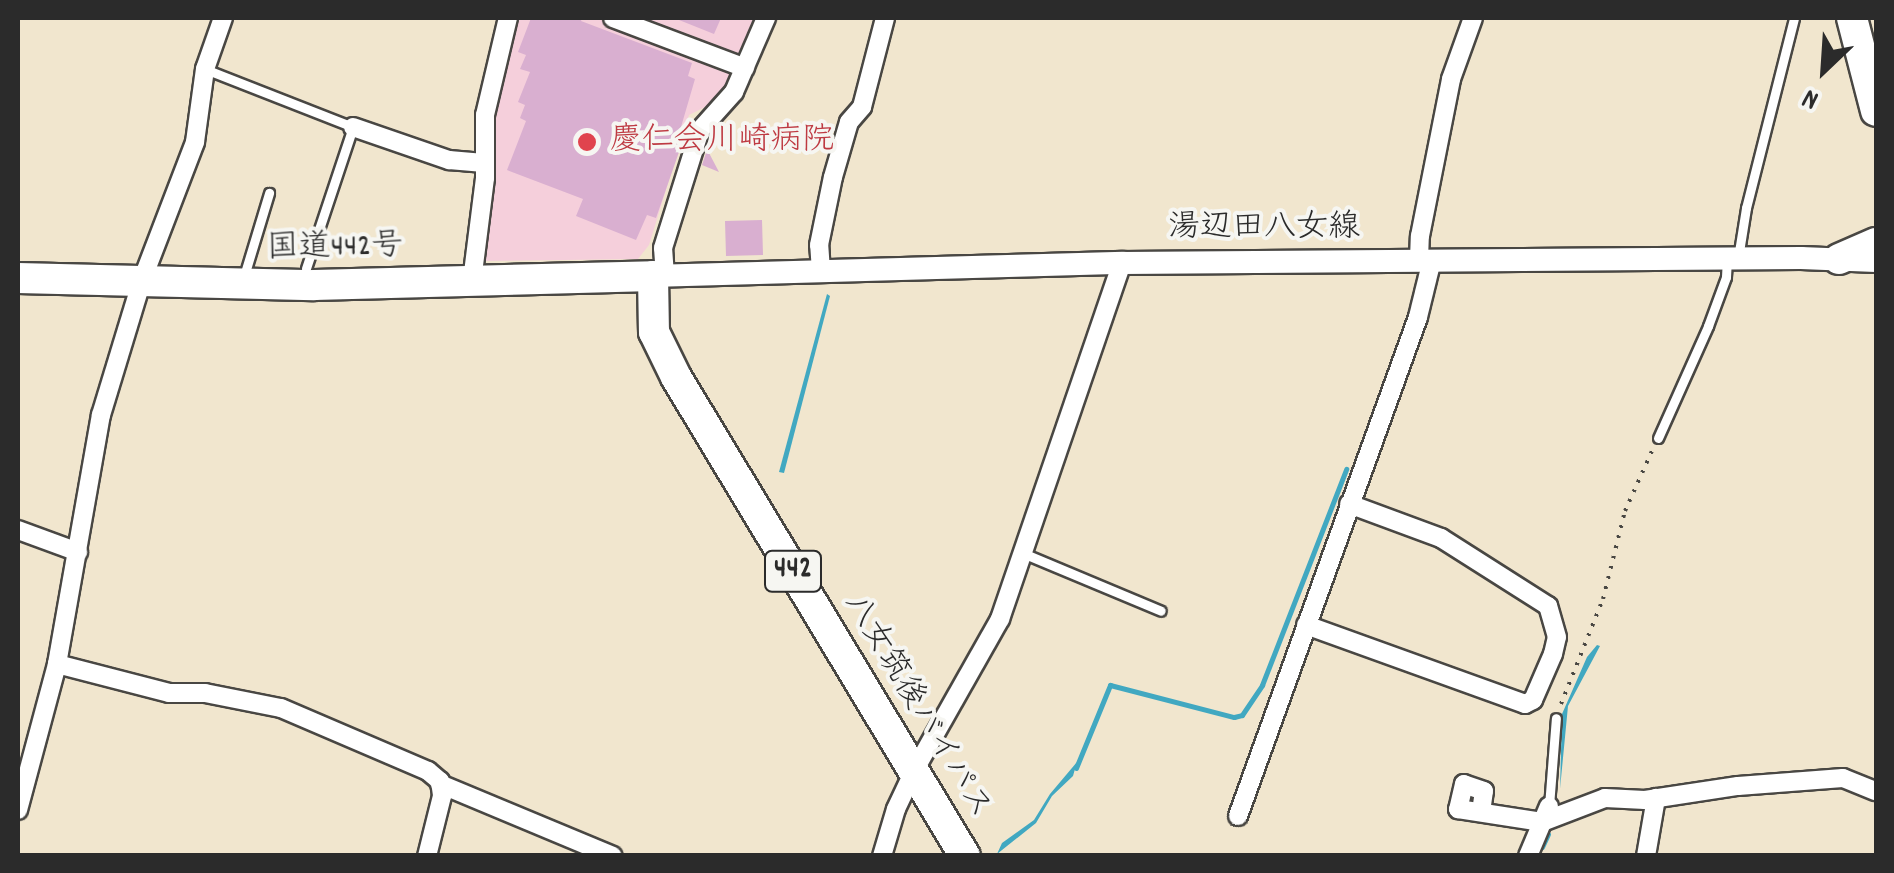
<!DOCTYPE html>
<html>
<head>
<meta charset="utf-8">
<style>
	body { margin:0 }
	#map { position:relative; width:1894px; height:873px; overflow:hidden; background:#f1e6ce; font-family:Dekko,"Klee One",sans-serif }
	div>[style] { position:absolute }
	[style*='--x'] { left:calc(var(--x)*1px); top:calc(var(--y)*1px); width:calc(var(--w)*1px); rotate:calc(var(--a)*1deg) }
	.built>* { inset:0; background:#f5cfdb }
	.water>* { inset:0; background:#41a8c1 }
	.stream>* { height:5px; margin:-2.5px; padding:0 2.5px; transform-origin:2.5px; border-radius:2.5px; background:#41a8c1 }
	.building>* { inset:0; background:#d9afd0 }
	.path>* { height:4px; margin-top:-2px; transform-origin:0; background:repeating-linear-gradient(90deg,#494743 0 2.5px,transparent 0 10.5px) }
	.roads { filter:drop-shadow(2px 0 #494743) drop-shadow(-2px 0 #494743) drop-shadow(0 2px #494743) drop-shadow(0 -2px #494743) }
	.lane>* { height:9px; margin:-4.5px; padding:0 4.5px; transform-origin:4.5px; border-radius:4.5px; background:#fff }
	.street>* { height:18px; margin:-9px; padding:0 9px; transform-origin:9px; border-radius:9px; background:#fff }
	.secondary>* { height:22px; margin:-11px; padding:0 11px; transform-origin:11px; border-radius:11px; background:#fff }
	.highway>* { height:30px; margin:-15px; padding:0 15px; transform-origin:15px; border-radius:15px; background:#fff }
	.dots>* { width:28px; height:28px; translate:-50% -50%; box-sizing:border-box; border:5px solid #f6f6f2; border-radius:50% }
	span { translate:-50% -50%; white-space:nowrap; text-align:center; line-height:1.15; -webkit-text-stroke:8px #f6f6f2; paint-order:stroke }
	.shield-label span { padding:2px 8px; background:#f6f6f2; border:2px solid; border-radius:8px; -webkit-text-stroke-width:0 }
	.shield-label { font-size:30px; color:#2b2b2b; font-weight:700 }
	.health-label { font-size:32px; color:#be3a42 }
	.left { translate:0 -50%; text-align:left }
	.street-label { font-size:32px; color:#2b2b2b }
	.frame { position:absolute; inset:0; border:20px solid #2b2b2b; pointer-events:none }
	.north { position:absolute; left:1774px; top:20px; width:100px; height:100px; -webkit-text-stroke:8px #f6f6f2; paint-order:stroke; rotate:205deg; font-size:28px; font-weight:700; line-height:40px; text-align:center; color:#2b2b2b }
	.north::after { content:''; display:block; margin:auto; width:35px; height:45px; background:#2b2b2b; clip-path:polygon(50% 0,100% 100%,50% 72%,0 100%) }
</style>
</head>
<body>
<div id="map">
	<div class="built">
		<i style="clip-path:polygon(514px 18px,756px 18px,727px 85px,709px 105px,689px 115px,649px 245px,638px 259px,483px 261px,496px 162px,492px 124px)"></i>
	</div>
	<div class="water">
		<i style="clip-path:polygon(827px 294px,830px 296px,784px 473px,779px 472px)"></i>
		<i style="clip-path:polygon(1597px 645px,1600px 646px,1568px 706px,1560px 789px,1562px 714px,1587px 657px)"></i>
		<i style="clip-path:polygon(1077px 762px,1073px 776px,1052px 796px,1036px 823px,997px 854px,1002px 843px,1034px 820px,1050px 794px)"></i>
	</div>
	<div class="stream">
		<i style="--x:1076;--y:768;--w:90;--a:-67.7"></i>
		<i style="--x:1110;--y:685;--w:128;--a:14.5"></i>
		<i style="--x:1234;--y:717;--w:8;--a:-14"></i>
		<i style="--x:1242;--y:715;--w:36;--a:-56"></i>
		<i style="--x:1262;--y:685;--w:232;--a:-68.7"></i>
		<i style="--x:1542;--y:847;--w:14;--a:-65"></i>
	</div>
	<div class="building">
		<i style="clip-path:polygon(531px 18px,582px 18px,581px 21px,692px 63px,688px 76px,695px 79px,681px 127px,687px 129px,656px 218px,647px 215px,636px 240px,576px 216px,583px 199px,507px 170px,526px 121px,520px 118px,525px 105px,518px 102px,530px 72px,520px 69px,526px 55px,518px 52px)"></i>
		<i style="clip-path:polygon(674px 18px,721px 18px,714px 34px)"></i>
		<i style="clip-path:polygon(711px 138px,714px 140px,709px 153px,719px 172px,702px 165px)"></i>
		<i style="clip-path:polygon(762px 220px,763px 255px,726px 256px,725px 221px)"></i>
	</div>
	<div class="path">
		<i style="--x:1561;--y:704;--w:113;--a:-68.2"></i>
		<i style="--x:1603;--y:599;--w:91;--a:-76"></i>
		<i style="--x:1625;--y:511;--w:66;--a:-65.8"></i>
	</div>
	<div class="roads">
		<div class="lane">
			<i style="--x:205;--y:69;--w:159;--a:21.4"></i>
			<i style="--x:353;--y:127;--w:149;--a:108.4"></i>
			<i style="--x:1738;--y:258;--w:51;--a:-80.9"></i>
			<i style="--x:1746;--y:208;--w:196;--a:-75.8"></i>
			<i style="--x:244;--y:276;--w:87;--a:-73.2"></i>
			<i style="--x:1658;--y:438;--w:123;--a:-65.9"></i>
			<i style="--x:1708;--y:326;--w:52;--a:-69.8"></i>
			<i style="--x:1726;--y:277;--w:18;--a:-87"></i>
			<i style="--x:1025;--y:554;--w:147;--a:22.7"></i>
			<i style="--x:1549;--y:806;--w:88;--a:-85.5"></i>
		</div>
		<div class="street">
			<i style="--x:613;--y:18;--w:141;--a:20.7"></i>
			<i style="--x:353;--y:127;--w:102;--a:19"></i>
			<i style="--x:449;--y:160;--w:35;--a:5"></i>
			<i style="--x:1419;--y:260;--w:24;--a:-88"></i>
			<i style="--x:1420;--y:236;--w:160;--a:-78.8"></i>
			<i style="--x:1451;--y:79;--w:65;--a:-70.2"></i>
			<i style="--x:821;--y:271;--w:26;--a:-94"></i>
			<i style="--x:819;--y:245;--w:69;--a:-78.4"></i>
			<i style="--x:833;--y:177;--w:57;--a:-73.8"></i>
			<i style="--x:849;--y:122;--w:20;--a:-49"></i>
			<i style="--x:862;--y:107;--w:92;--a:-75.5"></i>
			<i style="--x:665;--y:276;--w:28;--a:-94"></i>
			<i style="--x:663;--y:248;--w:124;--a:-72.6"></i>
			<i style="--x:700;--y:130;--w:51;--a:-48.2"></i>
			<i style="--x:734;--y:92;--w:81;--a:-66.6"></i>
			<i style="--x:472;--y:281;--w:104;--a:-82.8"></i>
			<i style="--x:485;--y:178;--w:63;--a:-90"></i>
			<i style="--x:485;--y:115;--w:100;--a:-76.7"></i>
			<i style="--x:18;--y:530;--w:64;--a:20.1"></i>
			<i style="--x:1306;--y:625;--w:233;--a:19.8"></i>
			<i style="--x:1525;--y:704;--w:9;--a:-27"></i>
			<i style="--x:1533;--y:700;--w:50;--a:-66.5"></i>
			<i style="--x:1553;--y:654;--w:17;--a:-77"></i>
			<i style="--x:1557;--y:637;--w:32;--a:-106"></i>
			<i style="--x:1548;--y:606;--w:127;--a:-147.6"></i>
			<i style="--x:1441;--y:538;--w:98;--a:-159.7"></i>
			<i style="--x:57;--y:664;--w:116;--a:14.5"></i>
			<i style="--x:169;--y:693;--w:36;--a:0"></i>
			<i style="--x:205;--y:693;--w:77;--a:11.2"></i>
			<i style="--x:281;--y:708;--w:160;--a:23.2"></i>
			<i style="--x:428;--y:771;--w:16;--a:40"></i>
			<i style="--x:440;--y:781;--w:15;--a:82"></i>
			<i style="--x:442;--y:796;--w:62;--a:104"></i>
			<i style="--x:440;--y:784;--w:187;--a:22.6"></i>
			<i style="--x:18;--y:810;--w:151;--a:-75"></i>
			<i style="--x:57;--y:664;--w:253;--a:-80"></i>
			<i style="--x:101;--y:415;--w:138;--a:-73.1"></i>
			<i style="--x:141;--y:283;--w:151;--a:-69"></i>
			<i style="--x:195;--y:142;--w:74;--a:-82.2"></i>
			<i style="--x:205;--y:69;--w:54;--a:-70.6"></i>
			<i style="--x:1481;--y:812;--w:21;--a:-82"></i>
			<i style="--x:1484;--y:791;--w:21;--a:-161"></i>
			<i style="--x:1464;--y:784;--w:26;--a:103"></i>
			<i style="--x:1458;--y:809;--w:85;--a:8.8"></i>
			<i style="--x:1542;--y:822;--w:67;--a:-20.9"></i>
			<i style="--x:1605;--y:798;--w:40;--a:2.9"></i>
			<i style="--x:1645;--y:800;--w:94;--a:-8.6"></i>
			<i style="--x:1738;--y:786;--w:105;--a:-4.4"></i>
			<i style="--x:1843;--y:778;--w:35;--a:22"></i>
			<i style="--x:1238;--y:816;--w:530;--a:-70.16"></i>
			<i style="--x:1418;--y:317;--w:59;--a:-76.2"></i>
			<i style="--x:882;--y:856;--w:49;--a:-73.4"></i>
			<i style="--x:896;--y:809;--w:42;--a:-64.7"></i>
			<i style="--x:914;--y:771;--w:175;--a:-60.5"></i>
			<i style="--x:1000;--y:619;--w:376;--a:-71.1"></i>
			<i style="--x:1528;--y:856;--w:54;--a:-67.2"></i>
			<i style="--x:1646;--y:856;--w:59;--a:-80.2"></i>
		</div>
		<div class="secondary">
			<i style="--x:653;--y:276;--w:469;--a:-1.6"></i>
			<i style="--x:1122;--y:263;--w:679;--a:-0.42"></i>
			<i style="--x:1801;--y:258;--w:75;--a:2.3"></i>
		</div>
		<div class="highway">
			<i style="--x:1852;--y:18;--w:96;--a:75.5"></i>
			<i style="--x:1839;--y:259;--w:40;--a:-23.4"></i>
			<i style="--x:18;--y:278;--w:296;--a:1.4"></i>
			<i style="--x:314;--y:285;--w:339;--a:-1.5"></i>
			<i style="--x:653;--y:276;--w:56;--a:89"></i>
			<i style="--x:654;--y:332;--w:50;--a:63.9"></i>
			<i style="--x:676;--y:377;--w:559;--a:58.9"></i>
		</div>
	</div>
	<div class="dots">
		<i style="left:587px;top:142px;background:#e0444e"></i>
	</div>
	<div class="shield-label">
		<span style="left:793px;top:571px">442</span>
	</div>
	<div class="health-label">
		<span class="left" style="left:610px;top:142px">慶仁会川崎病院</span>
	</div>
	<div class="street-label">
		<span style="left:1264px;top:229px">湯辺田八女線</span>
		<span style="left:335px;top:249px;rotate:-1deg">国道442号</span>
		<span style="left:916px;top:707px;rotate:59deg">八女筑後バイパス</span>
	</div>
	<div class="frame"></div>
	<div class="north">N</div>
</div>
</body>
</html>
